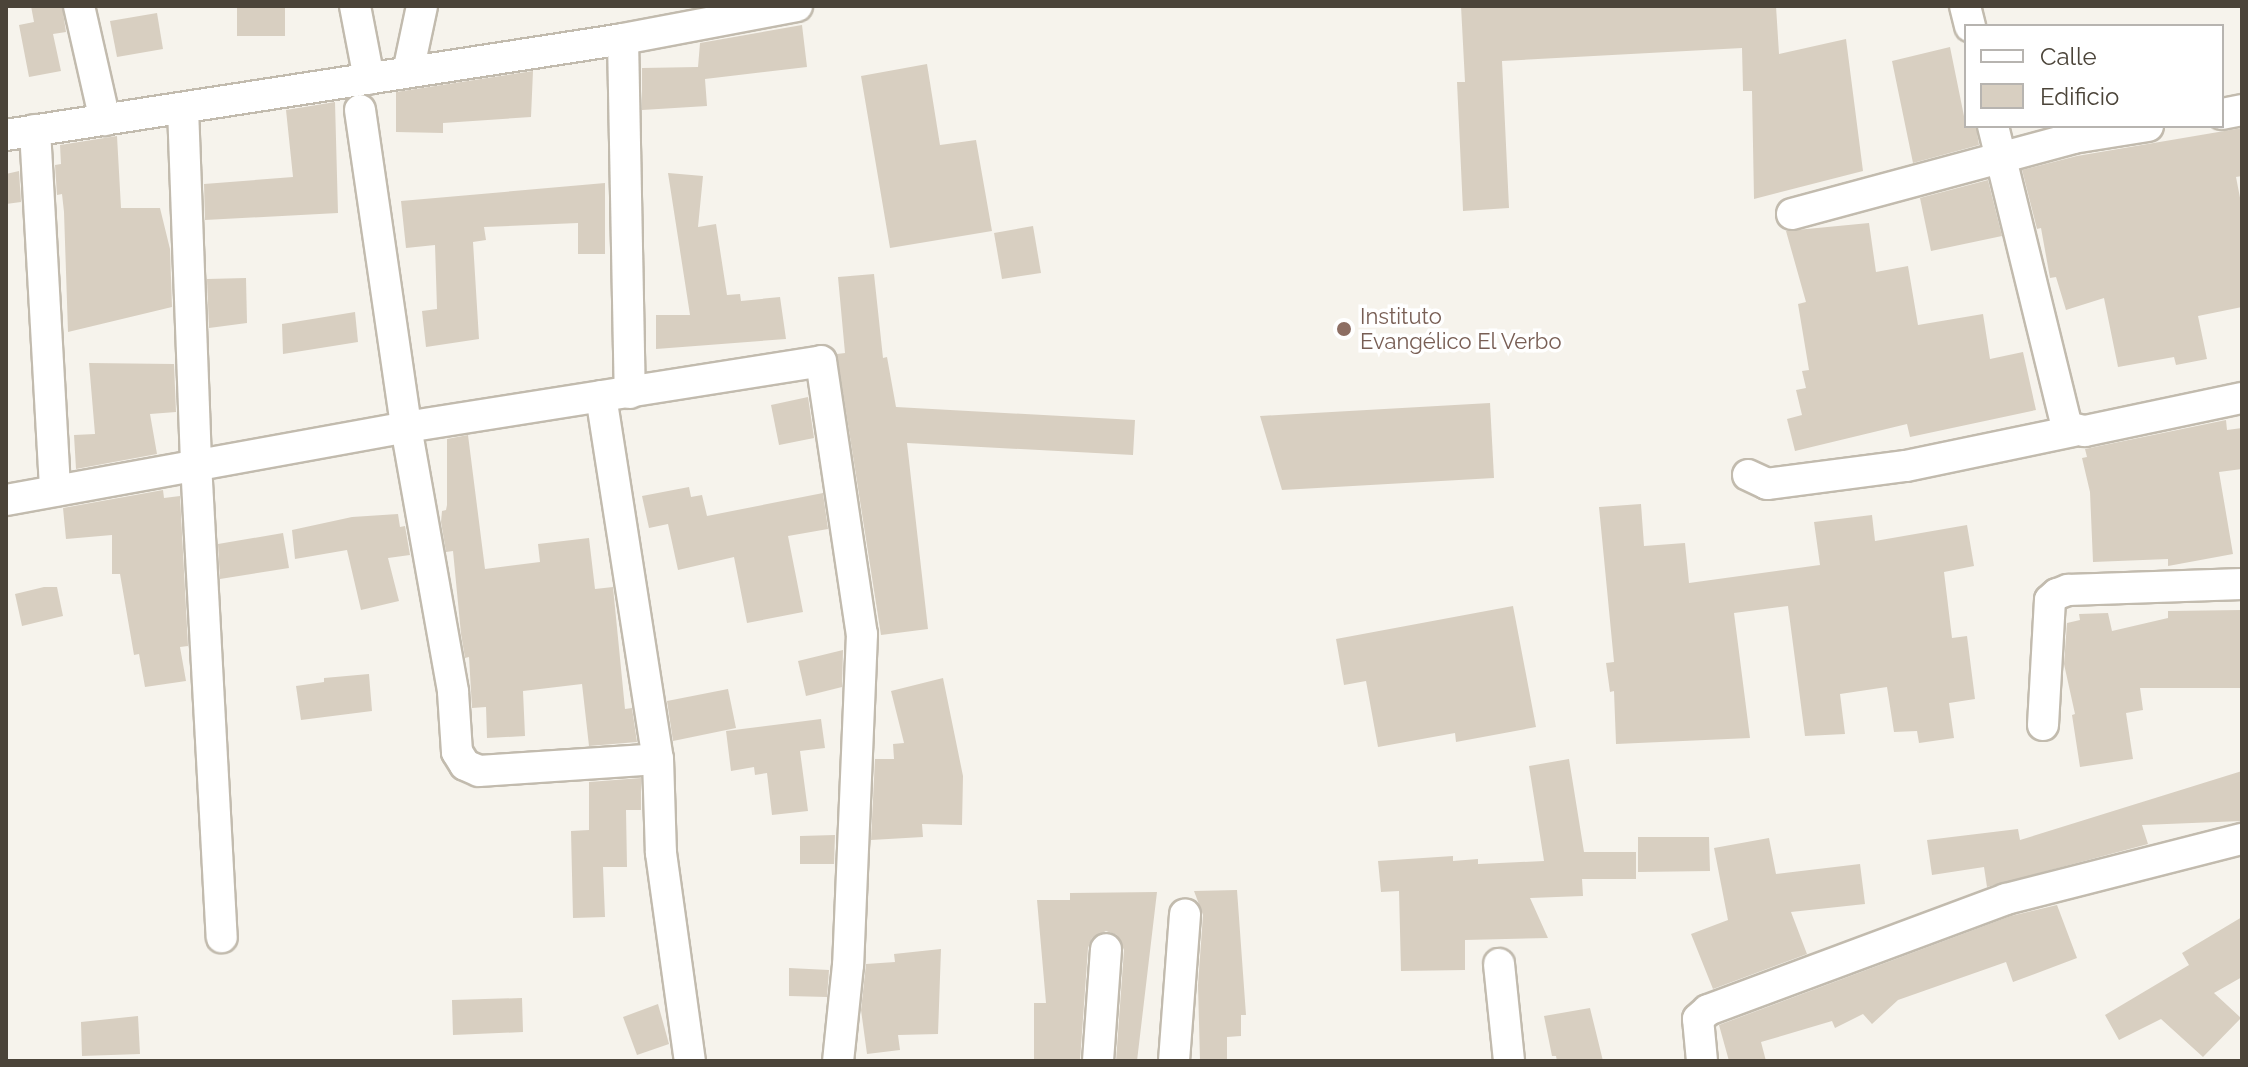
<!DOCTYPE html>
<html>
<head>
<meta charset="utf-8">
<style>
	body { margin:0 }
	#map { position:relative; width:2248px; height:1067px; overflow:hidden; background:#f6f3ec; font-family:Raleway,sans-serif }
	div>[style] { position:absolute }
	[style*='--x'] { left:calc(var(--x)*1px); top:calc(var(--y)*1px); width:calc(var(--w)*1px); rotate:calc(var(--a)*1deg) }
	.building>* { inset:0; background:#d8cfc1 }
	.roads { filter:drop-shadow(2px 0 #c2bbae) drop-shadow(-2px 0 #c2bbae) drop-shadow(0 2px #c2bbae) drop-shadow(0 -2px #c2bbae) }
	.street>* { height:30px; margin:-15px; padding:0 15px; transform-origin:15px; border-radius:15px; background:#fff }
	.dots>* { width:22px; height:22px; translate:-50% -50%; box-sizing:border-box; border:4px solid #fff; border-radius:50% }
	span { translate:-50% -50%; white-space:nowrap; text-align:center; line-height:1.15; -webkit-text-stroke:7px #fff; paint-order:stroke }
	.education-label { font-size:22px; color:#785e54 }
	.left { translate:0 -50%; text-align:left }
	.frame { position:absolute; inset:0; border:8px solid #4b4439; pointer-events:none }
	.legend { position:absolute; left:1964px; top:24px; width:260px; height:104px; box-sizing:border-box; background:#fff; border:2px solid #b7b4b0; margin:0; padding:10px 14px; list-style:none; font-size:24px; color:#4b4439 }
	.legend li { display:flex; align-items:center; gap:16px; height:40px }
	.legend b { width:40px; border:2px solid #b7b4b0 }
</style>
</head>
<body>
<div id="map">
	<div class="building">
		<i style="clip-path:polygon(31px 6px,62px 6px,66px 32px,53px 34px,61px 71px,29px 77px,19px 25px,34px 22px)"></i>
		<i style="clip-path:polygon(237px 6px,285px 6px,285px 36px,237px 36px)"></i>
		<i style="clip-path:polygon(1461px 6px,1776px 6px,1779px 54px,1846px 39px,1863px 171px,1754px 199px,1752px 91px,1743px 91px,1742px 48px,1502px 61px,1509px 208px,1463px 211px,1457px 82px,1465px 82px)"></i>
		<i style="clip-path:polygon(157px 13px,163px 49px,117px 57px,110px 21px)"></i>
		<i style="clip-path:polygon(802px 25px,807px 67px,705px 79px,707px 106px,642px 110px,642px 68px,698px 67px,700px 43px)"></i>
		<i style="clip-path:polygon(1950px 47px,1966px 126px,1976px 126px,1979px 145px,1913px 163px,1892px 61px)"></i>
		<i style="clip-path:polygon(927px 64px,940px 145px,976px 140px,992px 231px,890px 248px,861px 76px)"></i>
		<i style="clip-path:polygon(533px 71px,531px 117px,443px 123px,443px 133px,396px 132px,396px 92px)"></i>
		<i style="clip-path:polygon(335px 102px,338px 213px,205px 220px,204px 184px,293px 177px,286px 110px)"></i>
		<i style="clip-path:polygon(2242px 128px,2242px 176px,2236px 177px,2242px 208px,2242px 307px,2198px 316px,2207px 359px,2176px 365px,2174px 357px,2118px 367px,2104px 298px,2066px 310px,2056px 277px,2050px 278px,2041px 228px,2037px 229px,2022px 170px,2077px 156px)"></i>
		<i style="clip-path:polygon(117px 136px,121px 208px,160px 208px,170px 249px,172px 307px,68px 332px,64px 212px,62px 194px,57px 195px,55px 165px,61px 164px,60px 145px)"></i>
		<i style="clip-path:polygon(19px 171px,21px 202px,6px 204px,6px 174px)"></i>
		<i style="clip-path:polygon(668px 173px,703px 176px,698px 227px,716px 224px,727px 295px,740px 294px,741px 301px,780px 297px,786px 339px,656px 349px,656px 315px,690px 315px)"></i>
		<i style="clip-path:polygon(1988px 180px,2002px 236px,1931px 251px,1920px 198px)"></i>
		<i style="clip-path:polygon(605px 183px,605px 254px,578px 254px,578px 223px,484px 227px,486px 240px,473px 242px,479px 339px,426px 347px,422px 311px,437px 309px,435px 245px,406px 248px,401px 201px)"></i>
		<i style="clip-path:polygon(1869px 223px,1876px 272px,1908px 266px,1918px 325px,1983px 314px,1990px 359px,2023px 352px,2036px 410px,1910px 437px,1907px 424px,1795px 451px,1787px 419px,1802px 415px,1796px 390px,1806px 388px,1802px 371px,1809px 370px,1798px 304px,1806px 302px,1786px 231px)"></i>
		<i style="clip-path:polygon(1033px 226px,1041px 273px,1002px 279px,994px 233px)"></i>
		<i style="clip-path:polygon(874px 274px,883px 358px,887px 357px,896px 407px,1135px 420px,1133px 455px,907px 443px,928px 629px,881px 635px,837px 354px,845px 353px,838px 277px)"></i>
		<i style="clip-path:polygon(246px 278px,247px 323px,209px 328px,207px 279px)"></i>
		<i style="clip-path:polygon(355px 312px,358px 342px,283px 354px,282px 324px)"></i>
		<i style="clip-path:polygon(89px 363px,174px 364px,176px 412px,150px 414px,157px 454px,76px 469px,74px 435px,95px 434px)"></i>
		<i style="clip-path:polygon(808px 397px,814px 438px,779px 445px,771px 405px)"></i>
		<i style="clip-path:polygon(1490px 403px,1494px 478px,1282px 490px,1260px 416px)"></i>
		<i style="clip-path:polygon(2226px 420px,2227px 430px,2242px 428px,2242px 469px,2219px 472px,2233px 554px,2168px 566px,2168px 559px,2093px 562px,2090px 492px,2082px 458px,2087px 457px,2085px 449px)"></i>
		<i style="clip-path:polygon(468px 435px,485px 569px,540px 562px,538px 544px,589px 538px,595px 589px,613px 587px,625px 709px,632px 708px,637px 742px,589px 746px,582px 684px,523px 691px,525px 736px,487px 738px,486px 707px,472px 708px,469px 657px,465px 658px,461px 634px,453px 551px,446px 552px,441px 522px,442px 511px,446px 510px,447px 505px,447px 439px)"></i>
		<i style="clip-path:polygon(689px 487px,691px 497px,702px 495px,707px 516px,823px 493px,828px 529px,788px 536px,803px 612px,747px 623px,734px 557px,678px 570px,668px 524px,649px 528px,642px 496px)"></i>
		<i style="clip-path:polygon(163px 490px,164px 498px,180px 496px,188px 646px,180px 647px,186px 681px,145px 687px,139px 654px,134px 655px,120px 574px,112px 574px,112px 535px,66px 539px,63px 508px)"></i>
		<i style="clip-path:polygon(1641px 504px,1644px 546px,1685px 543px,1689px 583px,1820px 565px,1814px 522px,1872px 515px,1875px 541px,1967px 525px,1974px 566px,1944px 572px,1952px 638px,1967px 636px,1975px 699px,1949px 703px,1954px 738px,1919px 743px,1917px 731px,1894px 732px,1887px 687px,1840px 694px,1845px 734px,1805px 736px,1788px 606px,1734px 613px,1750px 738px,1616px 744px,1614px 691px,1610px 692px,1606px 663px,1614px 662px,1599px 507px)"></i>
		<i style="clip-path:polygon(398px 514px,400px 527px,405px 526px,410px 555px,388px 558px,399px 601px,361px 610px,347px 550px,295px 559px,292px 530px,352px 517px)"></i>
		<i style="clip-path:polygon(283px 533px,289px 568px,220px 579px,218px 544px)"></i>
		<i style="clip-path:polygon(44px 587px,57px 587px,63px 616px,22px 626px,15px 594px)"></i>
		<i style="clip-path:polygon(1513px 606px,1536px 727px,1456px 742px,1455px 733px,1378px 747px,1366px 681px,1344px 685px,1336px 639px)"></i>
		<i style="clip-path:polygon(2242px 610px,2242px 688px,2140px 688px,2143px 710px,2126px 713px,2133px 759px,2080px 767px,2072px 715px,2075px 714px,2064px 664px,2067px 623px,2080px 620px,2079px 614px,2108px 613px,2112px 631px,2168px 618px,2168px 611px)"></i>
		<i style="clip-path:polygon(843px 650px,842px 687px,806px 696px,798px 661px)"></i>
		<i style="clip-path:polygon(369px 674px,372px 711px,301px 720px,296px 686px,324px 682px,324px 678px)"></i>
		<i style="clip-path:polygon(943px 678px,963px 776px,962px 825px,922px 824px,923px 837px,871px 840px,875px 759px,894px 759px,893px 744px,904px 743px,891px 691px)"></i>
		<i style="clip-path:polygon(728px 689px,736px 728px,673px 741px,667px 701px)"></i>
		<i style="clip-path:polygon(821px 719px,825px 748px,800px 751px,808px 811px,772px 815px,767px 773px,755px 775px,754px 767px,731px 771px,726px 731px)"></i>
		<i style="clip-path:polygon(1569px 759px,1584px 852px,1636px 852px,1636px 879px,1582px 879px,1583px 896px,1530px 898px,1548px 938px,1465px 940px,1465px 970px,1401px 971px,1399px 891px,1381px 892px,1378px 861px,1453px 856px,1453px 861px,1478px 859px,1478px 864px,1544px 861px,1529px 766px)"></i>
		<i style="clip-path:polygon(2242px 771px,2242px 821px,2142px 825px,2148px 844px,1987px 887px,1984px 867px,1932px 875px,1927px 840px,2018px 829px,2020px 840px)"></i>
		<i style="clip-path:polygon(641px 778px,641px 810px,626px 810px,627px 867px,603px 867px,605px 917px,573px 918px,571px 831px,589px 830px,589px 782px)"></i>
		<i style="clip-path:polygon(835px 835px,834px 864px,800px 864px,800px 836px)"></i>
		<i style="clip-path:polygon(1638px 837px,1709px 837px,1710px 871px,1638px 872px)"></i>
		<i style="clip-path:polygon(1769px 838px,1776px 874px,1860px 864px,1865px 904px,1791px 912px,1807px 954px,1713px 989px,1691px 934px,1728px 920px,1714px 848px)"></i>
		<i style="clip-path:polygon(1237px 890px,1246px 1015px,1241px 1015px,1241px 1036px,1227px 1037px,1227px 1061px,1200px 1061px,1198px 985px,1203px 915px,1194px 891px)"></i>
		<i style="clip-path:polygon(1157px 892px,1137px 1061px,1116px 1061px,1124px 950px,1117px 935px,1106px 931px,1092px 938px,1088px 948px,1080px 1061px,1034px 1061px,1034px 1003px,1046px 1003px,1037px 900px,1070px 900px,1070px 893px)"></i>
		<i style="clip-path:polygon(2057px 905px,2077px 958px,2013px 982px,2006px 962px,1898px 1000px,1872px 1024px,1863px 1014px,1835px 1028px,1832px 1021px,1761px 1042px,1766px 1061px,1729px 1061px,1719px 1025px,2011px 916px)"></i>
		<i style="clip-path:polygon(2242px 917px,2242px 977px,2214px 993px,2241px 1018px,2203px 1057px,2161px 1019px,2119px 1040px,2105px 1015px,2189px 965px,2182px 953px)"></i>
		<i style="clip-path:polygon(941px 949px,938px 1034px,898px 1035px,900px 1050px,867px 1054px,861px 1010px,866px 964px,895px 962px,894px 954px)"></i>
		<i style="clip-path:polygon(789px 968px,829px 970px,827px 997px,789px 996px)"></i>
		<i style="clip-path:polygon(522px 998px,523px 1032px,453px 1035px,452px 1000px)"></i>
		<i style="clip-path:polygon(658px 1004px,669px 1044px,637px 1055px,623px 1017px)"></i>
		<i style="clip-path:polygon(1590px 1008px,1603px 1061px,1557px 1061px,1556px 1056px,1552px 1056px,1544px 1016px)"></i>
		<i style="clip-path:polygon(138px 1016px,140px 1054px,82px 1056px,81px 1022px)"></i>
	</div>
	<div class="roads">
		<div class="street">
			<i style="--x:79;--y:6;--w:117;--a:77.2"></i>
			<i style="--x:355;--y:6;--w:74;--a:79.1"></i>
			<i style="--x:1965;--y:6;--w:21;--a:76"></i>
			<i style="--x:623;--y:39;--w:354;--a:88.9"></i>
			<i style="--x:408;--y:72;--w:67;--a:-78"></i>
			<i style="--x:183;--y:108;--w:355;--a:87.9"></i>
			<i style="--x:196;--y:463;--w:475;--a:86.9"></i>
			<i style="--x:360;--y:110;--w:320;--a:81.7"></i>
			<i style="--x:406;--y:427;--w:269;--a:79.9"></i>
			<i style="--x:453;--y:692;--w:60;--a:86.2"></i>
			<i style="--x:457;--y:752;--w:15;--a:58"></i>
			<i style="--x:465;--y:765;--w:15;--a:23"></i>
			<i style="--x:479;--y:771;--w:179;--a:-3.8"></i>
			<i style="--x:2222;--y:114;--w:20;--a:-11"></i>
			<i style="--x:1993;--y:126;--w:310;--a:76.2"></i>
			<i style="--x:2067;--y:427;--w:18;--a:13"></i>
			<i style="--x:2085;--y:431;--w:160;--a:-11.9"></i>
			<i style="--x:35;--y:130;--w:361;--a:86.8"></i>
			<i style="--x:6;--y:135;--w:624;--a:-8.84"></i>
			<i style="--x:623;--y:39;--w:177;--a:-10.7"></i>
			<i style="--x:1792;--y:214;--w:291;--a:-15.1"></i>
			<i style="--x:2073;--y:138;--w:76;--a:-9.1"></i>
			<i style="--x:601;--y:396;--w:367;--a:81.1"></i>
			<i style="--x:658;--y:759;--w:94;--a:88.2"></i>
			<i style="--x:661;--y:853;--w:210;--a:82.1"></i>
			<i style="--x:1748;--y:475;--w:21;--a:25"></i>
			<i style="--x:1767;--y:484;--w:140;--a:-7.4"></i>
			<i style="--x:1906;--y:466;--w:172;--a:-11.8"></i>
			<i style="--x:6;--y:500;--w:407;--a:-10.3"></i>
			<i style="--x:406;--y:427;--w:420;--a:-9"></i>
			<i style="--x:821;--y:361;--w:276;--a:81.5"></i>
			<i style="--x:862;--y:634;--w:331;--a:92.4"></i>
			<i style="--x:848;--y:965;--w:97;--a:95.9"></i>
			<i style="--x:2043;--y:725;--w:125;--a:-86.8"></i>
			<i style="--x:2050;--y:600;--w:9;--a:-41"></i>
			<i style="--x:2057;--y:594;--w:12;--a:-20"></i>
			<i style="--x:2068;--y:590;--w:174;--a:-2"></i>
			<i style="--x:1499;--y:964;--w:98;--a:84.1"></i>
			<i style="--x:1098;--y:1061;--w:112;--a:-85.9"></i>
			<i style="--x:1174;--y:1061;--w:147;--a:-85.7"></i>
			<i style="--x:1702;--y:1061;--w:42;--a:-95.4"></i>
			<i style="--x:1698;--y:1019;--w:13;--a:-42"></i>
			<i style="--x:1708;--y:1010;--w:318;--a:-20.4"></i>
			<i style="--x:2006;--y:899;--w:244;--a:-14.3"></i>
		</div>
	</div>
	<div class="dots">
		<i style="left:1344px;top:329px;background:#8d6e63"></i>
	</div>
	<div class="education-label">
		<span class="left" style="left:1360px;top:329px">Instituto<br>Evangélico El Verbo</span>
	</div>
	<div class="frame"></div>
	<ul class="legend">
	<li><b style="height:10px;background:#fff"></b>Calle</li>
	<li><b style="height:22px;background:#d8cfc1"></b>Edificio</li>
	</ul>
</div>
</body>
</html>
